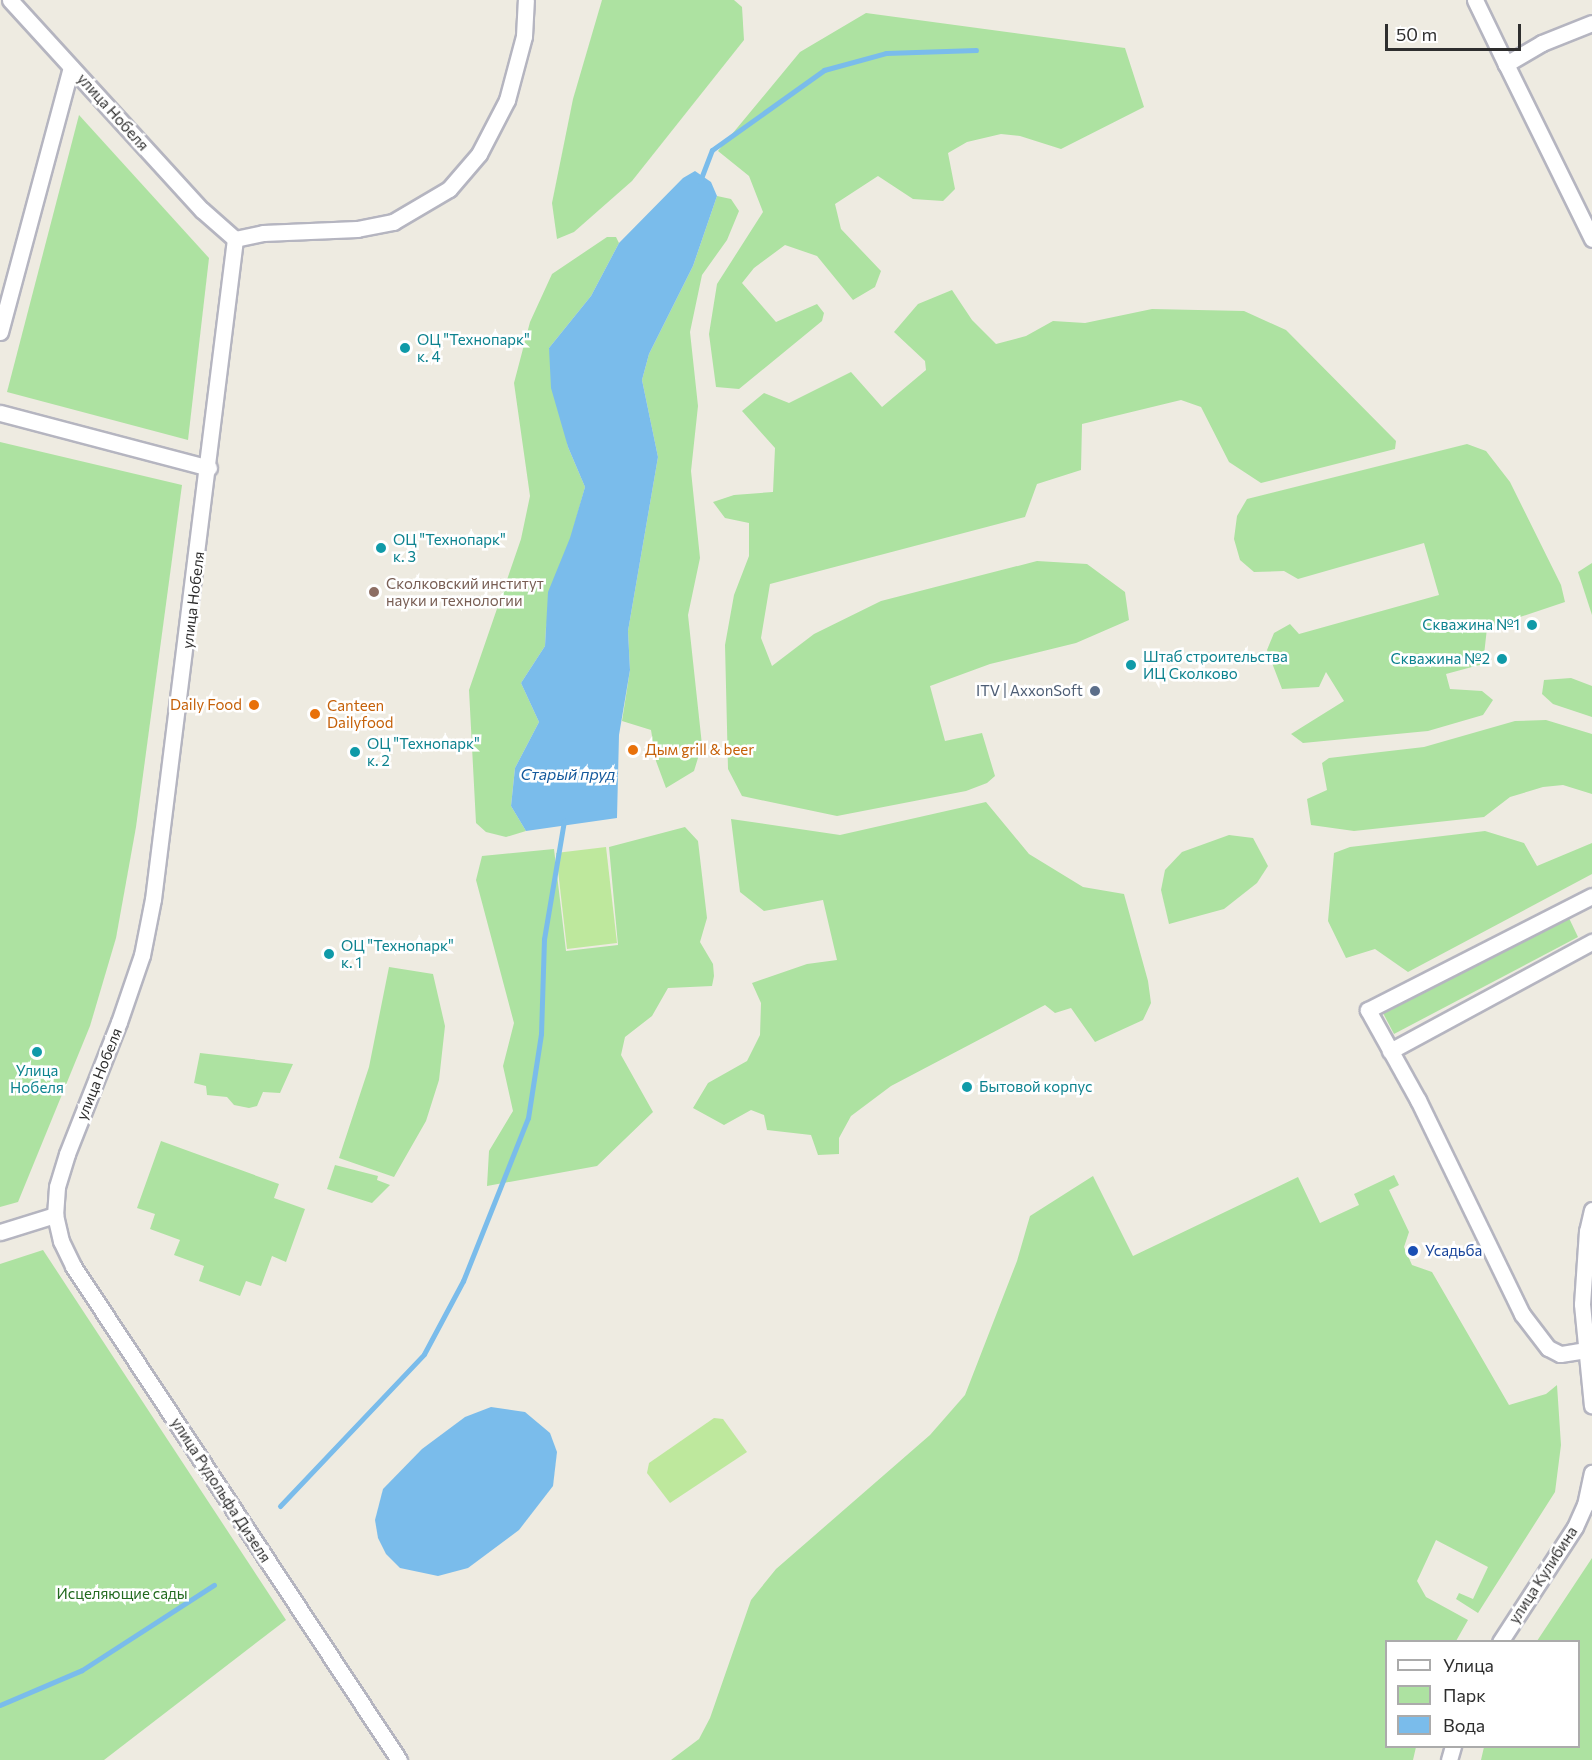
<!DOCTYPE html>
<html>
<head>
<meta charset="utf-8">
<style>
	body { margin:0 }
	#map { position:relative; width:1592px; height:1760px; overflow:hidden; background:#eeebe1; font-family:Commissioner,sans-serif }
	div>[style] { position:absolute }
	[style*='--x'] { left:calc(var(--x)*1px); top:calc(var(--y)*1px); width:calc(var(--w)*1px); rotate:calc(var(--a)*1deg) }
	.green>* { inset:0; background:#ade2a1 }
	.pitch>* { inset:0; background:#bee89d }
	.water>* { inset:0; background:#7abceb }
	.stream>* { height:5px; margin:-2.5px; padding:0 2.5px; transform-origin:2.5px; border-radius:2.5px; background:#7abceb }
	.roads { filter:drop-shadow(2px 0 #b5b5c0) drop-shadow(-2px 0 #b5b5c0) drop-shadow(0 2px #b5b5c0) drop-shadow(0 -2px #b5b5c0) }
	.street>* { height:15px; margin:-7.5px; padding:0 7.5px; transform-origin:7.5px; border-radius:7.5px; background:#fff }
	.dots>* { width:16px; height:16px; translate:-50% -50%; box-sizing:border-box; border:3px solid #fff; border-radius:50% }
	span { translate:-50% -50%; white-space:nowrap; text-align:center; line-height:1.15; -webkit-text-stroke:5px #fff; paint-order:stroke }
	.street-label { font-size:15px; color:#2e2e2e }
	.culture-label { font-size:15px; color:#0d838f }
	.left { translate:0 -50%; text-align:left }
	.right { translate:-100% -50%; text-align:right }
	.education-label { font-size:15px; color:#785e54 }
	.service-label { font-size:15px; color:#4e5e75 }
	.food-label { font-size:15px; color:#c56008 }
	.transit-label { font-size:15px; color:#164399 }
	.park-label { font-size:15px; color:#236a1f }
	.water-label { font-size:16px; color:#14599c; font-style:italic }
	.legend { position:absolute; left:1385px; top:1640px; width:195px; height:108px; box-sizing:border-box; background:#fff; border:2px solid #ababab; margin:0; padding:8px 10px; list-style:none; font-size:18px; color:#2e2e2e }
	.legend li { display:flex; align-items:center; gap:12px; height:30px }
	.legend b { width:30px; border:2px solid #ababab }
	.scale { position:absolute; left:1385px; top:24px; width:136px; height:27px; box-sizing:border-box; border:3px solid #2e2e2e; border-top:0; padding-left:8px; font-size:18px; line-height:21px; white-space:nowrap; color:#2e2e2e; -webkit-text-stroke:4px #fff; paint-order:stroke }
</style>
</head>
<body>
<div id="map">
	<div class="green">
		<i style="clip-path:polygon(602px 0,734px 0,742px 7px,744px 40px,632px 181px,574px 232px,557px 239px,552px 203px,573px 99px)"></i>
		<i style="clip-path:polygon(866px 13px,1125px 48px,1144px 107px,1061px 149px,1020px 136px,1001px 134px,967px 142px,948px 153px,955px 189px,943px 201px,913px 199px,878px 176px,835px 204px,841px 229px,881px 271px,875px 287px,853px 300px,817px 256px,785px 245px,754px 268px,742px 283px,776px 322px,817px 304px,824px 313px,822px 321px,739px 389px,716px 387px,709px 334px,717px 284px,763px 212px,749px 176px,718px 151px,800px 52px)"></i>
		<i style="clip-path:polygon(79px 115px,209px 258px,188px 440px,7px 392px)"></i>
		<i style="clip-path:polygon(717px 196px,731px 199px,739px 211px,727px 240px,702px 275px,690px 332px,698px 406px,691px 471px,700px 558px,688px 615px,702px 745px,694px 771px,666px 788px,656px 761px,651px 730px,622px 721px,630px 670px,628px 631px,658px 457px,642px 380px,649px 354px,693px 266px)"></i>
		<i style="clip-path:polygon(607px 237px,616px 237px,619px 243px,591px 296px,549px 348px,568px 447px,585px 487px,546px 627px,545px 646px,521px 683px,539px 722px,515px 768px,511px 806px,526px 831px,506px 837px,486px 832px,476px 823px,469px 690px,521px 539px,530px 496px,514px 383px,530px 322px,552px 274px)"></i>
		<i style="clip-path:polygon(952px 290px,972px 320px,996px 344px,1026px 336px,1053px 321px,1085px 323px,1152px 309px,1244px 311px,1286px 330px,1396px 441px,1395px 449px,1261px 483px,1229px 462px,1201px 407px,1181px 400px,1082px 424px,1081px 470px,1037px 484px,1025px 517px,770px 584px,761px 638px,772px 666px,814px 634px,881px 601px,1037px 561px,1087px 564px,1125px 592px,1129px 620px,1076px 643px,990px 664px,930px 686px,945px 741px,982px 733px,995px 776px,987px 783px,966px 791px,837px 816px,742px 796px,728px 769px,725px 645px,734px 595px,749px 556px,749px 523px,725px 518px,713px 502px,734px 495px,773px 492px,775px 448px,742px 411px,764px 393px,789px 403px,851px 372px,882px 407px,926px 370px,925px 361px,894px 332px,918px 304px)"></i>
		<i style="clip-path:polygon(0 442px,182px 485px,136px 827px,116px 938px,90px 1026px,18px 1202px,0 1207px)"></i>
		<i style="clip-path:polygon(1467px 444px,1486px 451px,1510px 482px,1561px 585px,1565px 602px,1487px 628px,1483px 664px,1446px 674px,1450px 689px,1482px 691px,1493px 700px,1483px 715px,1428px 731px,1303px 743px,1291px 734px,1344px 701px,1326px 672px,1319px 687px,1282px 689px,1267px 650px,1274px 633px,1290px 624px,1299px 634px,1439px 595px,1424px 543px,1298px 579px,1284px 571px,1254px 572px,1240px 560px,1234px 539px,1237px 516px,1247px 499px)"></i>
		<i style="clip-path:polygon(1592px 563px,1592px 615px,1578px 572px)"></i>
		<i style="clip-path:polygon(1571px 678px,1592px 686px,1592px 717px,1553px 704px,1542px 694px,1544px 680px)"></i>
		<i style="clip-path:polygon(1546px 720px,1592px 734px,1592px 794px,1563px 785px,1543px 787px,1510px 797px,1484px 817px,1354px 831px,1311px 825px,1307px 799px,1327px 790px,1322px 763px,1329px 758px,1424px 747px,1515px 721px)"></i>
		<i style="clip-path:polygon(986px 802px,1029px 854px,1083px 887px,1124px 894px,1148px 981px,1151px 1003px,1143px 1020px,1095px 1042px,1071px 1008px,1055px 1013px,1045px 1005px,891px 1086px,851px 1116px,839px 1138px,839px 1154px,818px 1155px,811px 1135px,767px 1130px,764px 1115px,751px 1110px,724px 1125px,693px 1108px,708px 1083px,747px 1061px,760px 1035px,761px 1003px,752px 983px,807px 964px,837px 960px,823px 900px,764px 911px,740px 892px,731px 819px,840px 835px)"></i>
		<i style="clip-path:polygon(685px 827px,698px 841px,707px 918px,700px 942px,713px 964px,714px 976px,712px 986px,668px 988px,652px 1016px,625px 1037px,621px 1055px,653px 1112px,597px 1166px,487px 1186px,489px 1151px,513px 1111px,503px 1066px,514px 1023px,476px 880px,482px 856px,554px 849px,566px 951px,618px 945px,609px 847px)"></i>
		<i style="clip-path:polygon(1485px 831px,1524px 843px,1537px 866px,1592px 843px,1592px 874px,1408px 972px,1375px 949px,1346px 958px,1328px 921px,1334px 853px,1350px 847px)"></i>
		<i style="clip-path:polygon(1229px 835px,1253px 838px,1268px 866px,1257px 883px,1224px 909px,1169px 924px,1161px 890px,1165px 870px,1182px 852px)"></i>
		<i style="clip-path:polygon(1568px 916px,1578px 937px,1394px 1034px,1383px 1013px)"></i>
		<i style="clip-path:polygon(389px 967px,433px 974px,445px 1026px,439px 1080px,426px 1121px,394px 1177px,339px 1158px,369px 1067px)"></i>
		<i style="clip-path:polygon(200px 1053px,293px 1064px,280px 1093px,263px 1092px,257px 1106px,249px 1108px,234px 1105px,227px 1097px,207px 1095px,206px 1086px,194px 1083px)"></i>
		<i style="clip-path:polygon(161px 1141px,279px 1184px,274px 1198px,305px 1209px,286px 1262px,272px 1256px,261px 1286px,246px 1281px,240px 1296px,199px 1281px,204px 1266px,174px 1255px,180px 1240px,150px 1229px,155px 1214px,137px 1208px)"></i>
		<i style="clip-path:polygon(335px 1165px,378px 1176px,377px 1180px,390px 1185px,372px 1203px,327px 1189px)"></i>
		<i style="clip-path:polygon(1394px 1175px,1399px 1185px,1389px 1190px,1409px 1232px,1404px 1247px,1412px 1265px,1432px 1272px,1509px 1405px,1546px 1394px,1557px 1385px,1561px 1445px,1555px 1492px,1478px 1613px,1456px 1599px,1459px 1593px,1473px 1599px,1488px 1567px,1436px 1540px,1417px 1581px,1426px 1597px,1468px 1620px,1456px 1641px,1386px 1642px,1386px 1746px,1416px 1747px,1413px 1760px,671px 1760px,699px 1739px,710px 1718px,751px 1600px,776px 1569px,930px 1435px,965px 1395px,1017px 1261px,1030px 1216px,1093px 1176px,1133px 1256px,1298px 1177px,1320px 1223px,1359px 1205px,1354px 1194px)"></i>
		<i style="clip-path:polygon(43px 1250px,286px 1620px,104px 1760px,0 1760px,0 1264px)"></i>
		<i style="clip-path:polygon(1592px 1558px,1592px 1760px,1481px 1760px,1484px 1747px,1578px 1746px,1578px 1642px,1537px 1641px)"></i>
	</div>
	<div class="pitch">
		<i style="clip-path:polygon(606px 847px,617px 943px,567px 949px,556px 853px)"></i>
		<i style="clip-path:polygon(714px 1418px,723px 1419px,747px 1452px,670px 1503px,647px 1473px,649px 1463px)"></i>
	</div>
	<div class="water">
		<i style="clip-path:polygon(695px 171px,711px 182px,717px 196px,693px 266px,649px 354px,642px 380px,658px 457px,628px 631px,630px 670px,619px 735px,617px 818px,526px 831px,511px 806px,515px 768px,539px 722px,521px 683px,545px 646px,548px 592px,570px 538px,585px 487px,568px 447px,551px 388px,549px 348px,591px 296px,619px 243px,683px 178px)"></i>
		<i style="clip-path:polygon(491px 1407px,525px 1412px,550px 1433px,557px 1452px,553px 1486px,519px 1530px,468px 1568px,438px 1576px,400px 1568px,386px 1554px,378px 1538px,375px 1520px,383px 1489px,422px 1449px,465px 1417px)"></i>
	</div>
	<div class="stream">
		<i style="--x:700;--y:181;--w:33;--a:-69"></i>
		<i style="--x:712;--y:150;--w:138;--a:-35.5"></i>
		<i style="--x:824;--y:70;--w:64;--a:-15.3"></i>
		<i style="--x:886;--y:53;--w:90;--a:-1.9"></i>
		<i style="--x:280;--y:1506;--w:209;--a:-46.5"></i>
		<i style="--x:424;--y:1354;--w:83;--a:-61.9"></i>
		<i style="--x:463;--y:1281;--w:175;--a:-68.3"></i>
		<i style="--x:528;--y:1118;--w:85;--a:-81.2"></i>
		<i style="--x:541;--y:1034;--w:95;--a:-88.2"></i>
		<i style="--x:544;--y:939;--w:120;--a:-80.4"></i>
		<i style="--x:0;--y:1705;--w:89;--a:-23.1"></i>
		<i style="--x:82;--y:1670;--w:157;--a:-32.8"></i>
	</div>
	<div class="roads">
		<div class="street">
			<i style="--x:10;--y:0;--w:285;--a:47.6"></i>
			<i style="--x:202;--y:210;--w:44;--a:41.3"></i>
			<i style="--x:1475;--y:0;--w:71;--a:64.2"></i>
			<i style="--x:1592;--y:23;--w:54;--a:158.2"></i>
			<i style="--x:1542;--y:43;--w:42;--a:149.7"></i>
			<i style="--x:1506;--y:64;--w:195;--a:63.8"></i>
			<i style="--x:235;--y:239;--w:665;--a:97.08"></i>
			<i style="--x:153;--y:899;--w:57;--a:101.1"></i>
			<i style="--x:142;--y:955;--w:71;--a:108.9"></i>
			<i style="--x:119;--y:1022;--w:142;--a:111.5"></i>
			<i style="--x:67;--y:1154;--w:34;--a:107"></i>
			<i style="--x:57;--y:1187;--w:28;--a:94"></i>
			<i style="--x:55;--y:1215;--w:27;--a:77"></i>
			<i style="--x:61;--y:1241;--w:28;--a:64"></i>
			<i style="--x:73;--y:1266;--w:592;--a:56.58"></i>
			<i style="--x:235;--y:239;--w:29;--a:-12"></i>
			<i style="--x:263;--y:233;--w:94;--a:-2.4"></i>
			<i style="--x:357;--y:229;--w:37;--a:-11"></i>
			<i style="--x:393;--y:222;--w:65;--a:-30.5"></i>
			<i style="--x:449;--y:189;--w:46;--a:-49.4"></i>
			<i style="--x:479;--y:154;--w:61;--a:-62.6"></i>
			<i style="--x:507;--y:100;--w:66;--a:-75.1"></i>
			<i style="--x:524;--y:36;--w:36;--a:-87"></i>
			<i style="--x:0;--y:332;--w:274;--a:-75"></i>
			<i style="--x:0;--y:413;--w:216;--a:14.7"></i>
			<i style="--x:1390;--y:1051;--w:230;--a:-28.4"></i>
			<i style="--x:1592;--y:1210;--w:22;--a:103"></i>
			<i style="--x:1587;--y:1231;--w:73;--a:93.9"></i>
			<i style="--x:1582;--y:1304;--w:102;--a:84.4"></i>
			<i style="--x:0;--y:1232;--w:58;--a:-17.2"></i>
			<i style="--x:1586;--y:1350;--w:26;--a:171"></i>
			<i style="--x:1560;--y:1354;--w:13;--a:-153"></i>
			<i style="--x:1548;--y:1348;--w:43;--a:-127.4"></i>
			<i style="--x:1522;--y:1314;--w:238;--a:-115.9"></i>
			<i style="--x:1418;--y:1100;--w:103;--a:-119.1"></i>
			<i style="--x:1368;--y:1010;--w:251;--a:-27"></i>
			<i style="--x:1500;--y:1642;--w:137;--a:-56.9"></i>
			<i style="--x:1575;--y:1527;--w:24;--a:-66"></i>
			<i style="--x:1585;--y:1505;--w:33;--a:-78"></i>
			<i style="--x:1449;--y:1760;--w:15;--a:-74"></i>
		</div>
	</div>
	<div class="dots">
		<i style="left:405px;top:348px;background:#0f9aa8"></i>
		<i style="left:381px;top:548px;background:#0f9aa8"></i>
		<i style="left:374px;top:592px;background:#8d6e63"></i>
		<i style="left:1532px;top:625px;background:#0f9aa8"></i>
		<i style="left:1502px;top:659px;background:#0f9aa8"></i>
		<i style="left:1131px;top:665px;background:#0f9aa8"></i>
		<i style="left:1095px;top:691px;background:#5c6f8a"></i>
		<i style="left:254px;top:705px;background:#e8710a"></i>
		<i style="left:315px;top:714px;background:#e8710a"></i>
		<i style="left:633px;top:750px;background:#e8710a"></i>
		<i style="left:355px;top:752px;background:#0f9aa8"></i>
		<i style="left:329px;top:954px;background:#0f9aa8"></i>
		<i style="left:37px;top:1052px;background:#0f9aa8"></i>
		<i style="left:967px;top:1087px;background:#0f9aa8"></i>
		<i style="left:1413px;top:1251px;background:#1a4fb4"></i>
	</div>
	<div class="street-label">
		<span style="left:113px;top:112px;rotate:48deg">улица Нобеля</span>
		<span style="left:193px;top:600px;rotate:-83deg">улица Нобеля</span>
		<span style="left:99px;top:1074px;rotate:-68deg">улица Нобеля</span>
		<span style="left:221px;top:1490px;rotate:57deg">улица Рудольфа Дизеля</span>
		<span style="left:1543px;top:1575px;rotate:-57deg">улица Кулибина</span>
	</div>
	<div class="culture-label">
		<span class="left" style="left:417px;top:348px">ОЦ "Технопарк"<br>к. 4</span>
		<span class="left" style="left:393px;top:548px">ОЦ "Технопарк"<br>к. 3</span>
		<span class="right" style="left:1520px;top:625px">Скважина №1</span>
		<span class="left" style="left:1143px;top:665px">Штаб строительства<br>ИЦ Сколково</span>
		<span class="right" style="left:1490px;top:659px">Скважина №2</span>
		<span class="left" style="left:367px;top:752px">ОЦ "Технопарк"<br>к. 2</span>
		<span class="left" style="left:341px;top:954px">ОЦ "Технопарк"<br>к. 1</span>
		<span style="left:37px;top:1079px">Улица<br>Нобеля</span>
		<span class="left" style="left:979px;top:1087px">Бытовой корпус</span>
	</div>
	<div class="education-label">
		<span class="left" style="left:386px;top:592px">Сколковский институт<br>науки и технологии</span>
	</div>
	<div class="service-label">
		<span class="right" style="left:1083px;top:691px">ITV | AxxonSoft</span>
	</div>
	<div class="food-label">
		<span class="right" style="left:242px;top:705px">Daily Food</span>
		<span class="left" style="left:327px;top:714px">Canteen<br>Dailyfood</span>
		<span class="left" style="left:645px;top:750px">Дым grill &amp; beer</span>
	</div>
	<div class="transit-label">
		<span class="left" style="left:1425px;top:1251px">Усадьба</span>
	</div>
	<div class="park-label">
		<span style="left:122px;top:1594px">Исцеляющие сады</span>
	</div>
	<div class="water-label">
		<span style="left:568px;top:774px">Старый пруд</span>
	</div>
	<ul class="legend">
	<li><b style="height:8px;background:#fff"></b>Улица</li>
	<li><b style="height:16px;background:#ade2a1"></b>Парк</li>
	<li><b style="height:16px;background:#7abceb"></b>Вода</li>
	</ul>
	<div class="scale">50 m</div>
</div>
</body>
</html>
